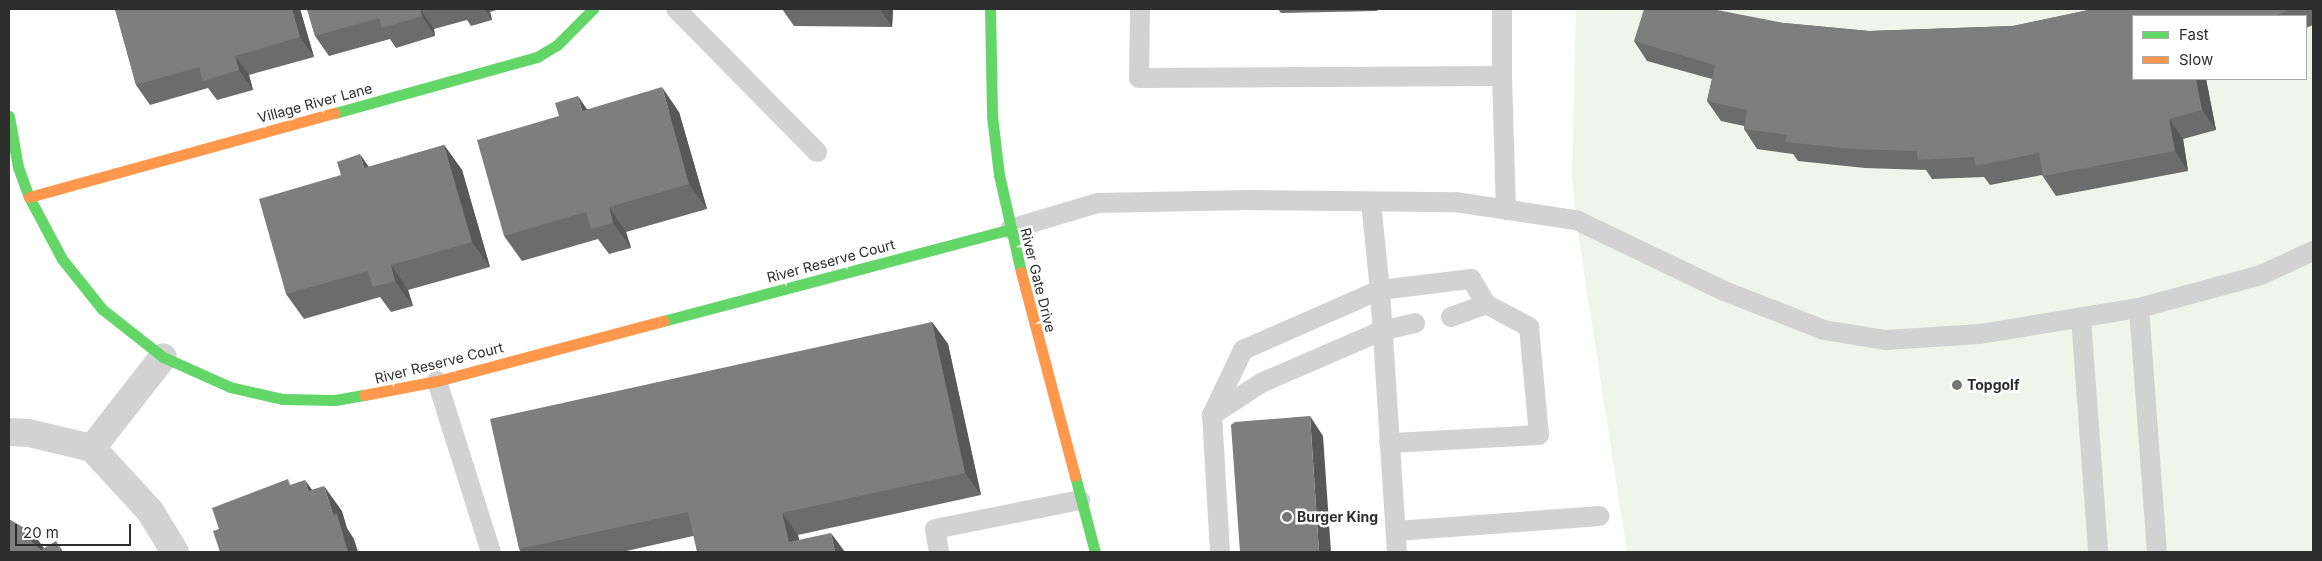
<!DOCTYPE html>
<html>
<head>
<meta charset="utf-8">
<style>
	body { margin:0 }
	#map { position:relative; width:2322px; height:561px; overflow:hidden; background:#fff; font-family:Inter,sans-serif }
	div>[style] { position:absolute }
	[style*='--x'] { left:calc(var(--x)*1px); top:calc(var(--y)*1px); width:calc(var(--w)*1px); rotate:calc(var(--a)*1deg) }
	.green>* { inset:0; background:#f0f5eb }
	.lane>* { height:20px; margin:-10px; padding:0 10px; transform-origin:10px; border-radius:10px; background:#d2d2d2 }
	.street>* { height:28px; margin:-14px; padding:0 14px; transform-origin:14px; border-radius:14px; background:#d2d2d2 }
	.fast>* { height:11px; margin:-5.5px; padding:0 5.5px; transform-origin:5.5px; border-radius:5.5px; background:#63d668 }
	.slow>* { height:11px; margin:-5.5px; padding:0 5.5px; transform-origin:5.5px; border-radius:5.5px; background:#ff974d }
	.wall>* { inset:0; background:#6c6c6c }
	.shaded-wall>* { inset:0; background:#585858 }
	.building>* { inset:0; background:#7e7e7e }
	.dots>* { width:14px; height:14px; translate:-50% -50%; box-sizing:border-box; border:2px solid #fff; border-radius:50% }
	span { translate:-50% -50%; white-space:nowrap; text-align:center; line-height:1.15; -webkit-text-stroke:5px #fff; paint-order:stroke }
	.street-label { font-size:14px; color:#2d2d2d }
	.poi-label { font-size:14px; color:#2d2d2d; font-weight:700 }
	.left { translate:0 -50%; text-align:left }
	.frame { position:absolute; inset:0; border:10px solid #2d2d2d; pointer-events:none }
	.legend { position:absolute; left:2132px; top:15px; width:175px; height:65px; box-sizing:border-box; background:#fff; border:1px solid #ababab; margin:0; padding:6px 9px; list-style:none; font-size:15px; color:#2d2d2d }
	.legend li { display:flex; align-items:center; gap:10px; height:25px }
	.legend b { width:25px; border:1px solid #ababab }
	.scale { position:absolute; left:15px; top:524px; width:116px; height:22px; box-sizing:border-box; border:2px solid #2d2d2d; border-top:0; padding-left:6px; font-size:15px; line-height:18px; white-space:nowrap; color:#2d2d2d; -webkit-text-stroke:4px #fff; paint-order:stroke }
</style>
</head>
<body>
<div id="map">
	<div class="green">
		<i style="clip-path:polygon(evenodd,1576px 9px,2313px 9px,2313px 552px,1627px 552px,1576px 220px,1572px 177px,1576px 9px,2133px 16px,2306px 16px,2306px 79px,2133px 79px,2133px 16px)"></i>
	</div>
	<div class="lane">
		<i style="--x:676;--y:9;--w:201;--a:45.4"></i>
		<i style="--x:1140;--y:9;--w:69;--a:90.8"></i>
		<i style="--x:1139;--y:78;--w:363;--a:-0.3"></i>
		<i style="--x:1502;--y:76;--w:134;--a:88.3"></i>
		<i style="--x:1502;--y:76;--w:67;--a:-90"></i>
		<i style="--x:1371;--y:202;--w:88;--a:84.2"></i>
		<i style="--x:1380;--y:290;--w:263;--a:86.3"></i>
		<i style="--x:1010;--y:229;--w:92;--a:-16.5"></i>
		<i style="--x:1098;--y:203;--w:150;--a:-1.1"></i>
		<i style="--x:1248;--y:200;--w:207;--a:0.6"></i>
		<i style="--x:1455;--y:202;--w:122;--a:8.5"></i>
		<i style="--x:1576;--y:220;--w:164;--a:25.6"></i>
		<i style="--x:1724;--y:291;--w:107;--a:21.3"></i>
		<i style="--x:1824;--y:330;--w:63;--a:9.2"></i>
		<i style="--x:1886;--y:340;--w:94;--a:-3.7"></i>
		<i style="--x:1980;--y:334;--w:161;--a:-9.3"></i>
		<i style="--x:2139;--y:308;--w:126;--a:-15.1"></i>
		<i style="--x:2261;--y:275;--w:57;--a:-24.8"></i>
		<i style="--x:2139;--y:308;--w:245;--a:85.8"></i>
		<i style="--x:1451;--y:317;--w:37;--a:-20"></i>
		<i style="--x:2081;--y:318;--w:235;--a:85.8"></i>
		<i style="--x:437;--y:381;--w:179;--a:72.5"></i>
		<i style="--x:1212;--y:415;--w:59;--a:-33.1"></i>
		<i style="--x:1261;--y:383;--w:131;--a:-23.4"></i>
		<i style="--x:1381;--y:331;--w:35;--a:-13"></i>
		<i style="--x:1396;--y:531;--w:204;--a:-4.2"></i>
		<i style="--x:939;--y:552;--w:23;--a:-100"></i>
		<i style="--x:935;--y:529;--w:148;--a:-11.3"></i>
		<i style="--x:1220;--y:552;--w:137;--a:-93.3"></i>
		<i style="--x:1212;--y:415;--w:72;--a:-64.5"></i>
		<i style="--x:1243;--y:350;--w:150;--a:-23.7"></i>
		<i style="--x:1380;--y:290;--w:92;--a:-6.9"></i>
		<i style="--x:1471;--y:279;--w:29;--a:59"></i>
		<i style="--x:1486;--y:304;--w:49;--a:28.1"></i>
		<i style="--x:1529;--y:327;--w:108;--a:84.7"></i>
		<i style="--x:1539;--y:435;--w:150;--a:176.9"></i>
	</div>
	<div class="street">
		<i style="--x:9;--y:432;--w:20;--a:3"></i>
		<i style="--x:29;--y:433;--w:65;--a:13.4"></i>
		<i style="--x:92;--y:448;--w:86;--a:47.4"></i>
		<i style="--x:150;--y:511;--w:48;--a:58.6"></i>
		<i style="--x:92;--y:448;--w:115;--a:-52"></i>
	</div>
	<div class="fast">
		<i style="--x:990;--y:9;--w:107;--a:88.9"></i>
		<i style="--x:992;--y:116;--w:59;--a:83.2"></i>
		<i style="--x:999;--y:175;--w:99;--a:77.2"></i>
		<i style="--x:335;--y:113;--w:210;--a:-15.5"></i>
		<i style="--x:537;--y:57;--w:23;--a:-31"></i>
		<i style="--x:557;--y:45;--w:51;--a:-45"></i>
		<i style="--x:9;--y:116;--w:52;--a:80"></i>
		<i style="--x:18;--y:167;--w:32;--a:70"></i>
		<i style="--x:29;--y:197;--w:70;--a:62"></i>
		<i style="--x:62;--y:259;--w:64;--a:51.3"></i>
		<i style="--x:102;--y:309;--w:78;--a:38.2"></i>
		<i style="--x:163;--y:357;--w:73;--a:24.1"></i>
		<i style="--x:230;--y:387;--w:53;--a:13"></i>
		<i style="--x:282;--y:399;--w:53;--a:1.1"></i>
		<i style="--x:335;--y:400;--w:29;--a:-10"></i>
		<i style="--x:663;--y:321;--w:359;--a:-14.8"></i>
		<i style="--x:1075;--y:476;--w:79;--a:75.3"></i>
	</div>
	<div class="slow">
		<i style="--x:29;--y:197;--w:317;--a:-15.4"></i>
		<i style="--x:1021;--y:272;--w:211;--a:75.2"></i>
		<i style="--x:364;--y:395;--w:74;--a:-10.9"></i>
		<i style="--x:437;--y:381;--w:234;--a:-14.9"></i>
	</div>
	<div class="wall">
		<i style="clip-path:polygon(115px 9px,300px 9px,314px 57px,249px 75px,253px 90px,217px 100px,208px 88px,150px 105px,136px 85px)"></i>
		<i style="clip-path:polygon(307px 9px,500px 9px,490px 12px,492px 20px,471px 26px,467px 20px,434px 29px,435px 36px,396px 48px,390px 39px,329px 56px,315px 36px)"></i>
		<i style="clip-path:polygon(782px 9px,893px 9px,892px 27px,794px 26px)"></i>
		<i style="clip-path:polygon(1278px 9px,1377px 9px,1377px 11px,1281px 13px)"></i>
		<i style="clip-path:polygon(2093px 9px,2313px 9px,2313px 25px,2306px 28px,2306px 16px,2133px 16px,2133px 79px,2206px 79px,2216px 130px,2183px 139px,2188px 171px,2056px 196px,2042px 175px,1990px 185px,1984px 177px,1932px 179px,1926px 170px,1865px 168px,1798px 161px,1793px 154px,1757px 149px,1744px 129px,1744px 126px,1721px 121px,1707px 101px,1712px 79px,1647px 61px,1634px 41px,1784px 23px,1869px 31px,2013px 26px)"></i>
		<i style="clip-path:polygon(587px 109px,679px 112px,707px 209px,626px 232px,631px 248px,609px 254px,598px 239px,522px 261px,504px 236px)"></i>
		<i style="clip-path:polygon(444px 145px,462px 170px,490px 267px,408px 290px,413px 306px,391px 312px,380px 297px,304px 319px,286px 294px,369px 167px)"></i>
		<i style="clip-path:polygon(932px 322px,948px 344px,981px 495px,798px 535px,799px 540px,845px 552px,693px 536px,622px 552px,521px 552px,519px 549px)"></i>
	</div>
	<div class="shaded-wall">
		<i style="clip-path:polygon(292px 9px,300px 9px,314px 57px,300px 37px)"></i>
		<i style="clip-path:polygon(420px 9px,434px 29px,435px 36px,422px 16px)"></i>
		<i style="clip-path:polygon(484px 9px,488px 9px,490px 12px,492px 20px)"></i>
		<i style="clip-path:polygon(880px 9px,893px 9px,892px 27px)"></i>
		<i style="clip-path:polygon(235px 56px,249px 75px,253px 90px,239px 70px)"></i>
		<i style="clip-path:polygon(2196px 79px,2206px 79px,2216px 130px,2202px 110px)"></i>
		<i style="clip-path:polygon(662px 87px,679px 112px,707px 209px,689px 184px)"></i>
		<i style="clip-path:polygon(578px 96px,595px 121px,582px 111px)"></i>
		<i style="clip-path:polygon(2169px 119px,2183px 139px,2188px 171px,2175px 151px)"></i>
		<i style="clip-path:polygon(444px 145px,462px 170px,490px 267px,472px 242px)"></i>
		<i style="clip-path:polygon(360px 154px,377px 179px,364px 168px)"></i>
		<i style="clip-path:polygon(609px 207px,626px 232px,631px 248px,613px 223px)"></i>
		<i style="clip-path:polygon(391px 265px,408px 290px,413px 306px,395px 281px)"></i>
		<i style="clip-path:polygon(932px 322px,948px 344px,981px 495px,965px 473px)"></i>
		<i style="clip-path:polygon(1310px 416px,1323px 436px,1331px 552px,1319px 552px)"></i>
		<i style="clip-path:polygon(305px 480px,323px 505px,308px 491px)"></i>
		<i style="clip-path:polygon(324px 486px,342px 511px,347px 528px,354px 539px,358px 552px,348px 552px,333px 515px)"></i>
		<i style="clip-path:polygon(782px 513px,798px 535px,802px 552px,789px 542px)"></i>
		<i style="clip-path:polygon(33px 533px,47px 552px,38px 552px,29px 539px)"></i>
		<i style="clip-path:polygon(831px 533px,845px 552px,835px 552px)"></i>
		<i style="clip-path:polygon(56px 541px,63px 552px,61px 552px)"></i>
	</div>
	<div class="building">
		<i style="clip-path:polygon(115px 9px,292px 9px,300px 37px,235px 56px,239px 70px,203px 81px,199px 67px,136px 85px)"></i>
		<i style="clip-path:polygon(307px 9px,421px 9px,420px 9px,422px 16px,382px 28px,379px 18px,315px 36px)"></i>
		<i style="clip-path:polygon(1644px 9px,1712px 9px,1784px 23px,1869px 31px,2013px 26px,2093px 9px,2291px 9px,2274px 16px,2133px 16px,2133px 79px,2196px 79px,2202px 110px,2169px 119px,2175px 151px,2043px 176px,2039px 153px,1976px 166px,1974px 157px,1918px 160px,1917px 151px,1851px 149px,1785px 142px,1787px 135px,1744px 129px,1747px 110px,1707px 101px,1715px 65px,1634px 41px)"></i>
		<i style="clip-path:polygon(662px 87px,689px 184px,609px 207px,613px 223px,591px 229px,586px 212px,504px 236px,477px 140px,559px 116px,555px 103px,578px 96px,582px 111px)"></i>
		<i style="clip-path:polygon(444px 145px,472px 242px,391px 265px,395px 281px,373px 287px,368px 271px,286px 294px,259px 199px,341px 175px,337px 162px,360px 154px,364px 168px)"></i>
		<i style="clip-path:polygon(932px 322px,965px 473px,782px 513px,789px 542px,831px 533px,835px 552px,697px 552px,688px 512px,519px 549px,490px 419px)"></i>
		<i style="clip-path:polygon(1310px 416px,1319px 552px,1240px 552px,1231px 425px,1235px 422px)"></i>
		<i style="clip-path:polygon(288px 479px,290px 485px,305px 480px,308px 491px,324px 486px,333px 515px,337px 514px,348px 552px,220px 552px,213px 531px,219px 529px,212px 508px)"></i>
		<i style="clip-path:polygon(9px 519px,33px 533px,29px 539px,41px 550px,56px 541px,61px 552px,9px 552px)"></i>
	</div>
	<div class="dots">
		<i style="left:1957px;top:385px;background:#767676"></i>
		<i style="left:1287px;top:517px;background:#767676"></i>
	</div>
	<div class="street-label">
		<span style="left:315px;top:103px;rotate:-15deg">Village River Lane</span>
		<span style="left:831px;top:261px;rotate:-15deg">River Reserve Court</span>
		<span style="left:1038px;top:280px;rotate:76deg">River Gate Drive</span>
		<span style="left:439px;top:363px;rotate:-14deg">River Reserve Court</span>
	</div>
	<div class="poi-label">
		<span class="left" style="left:1967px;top:385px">Topgolf</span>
		<span class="left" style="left:1297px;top:517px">Burger King</span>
	</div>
	<div class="frame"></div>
	<ul class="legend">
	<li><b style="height:6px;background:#63d668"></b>Fast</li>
	<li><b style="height:6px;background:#ff974d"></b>Slow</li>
	</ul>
	<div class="scale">20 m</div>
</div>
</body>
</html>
